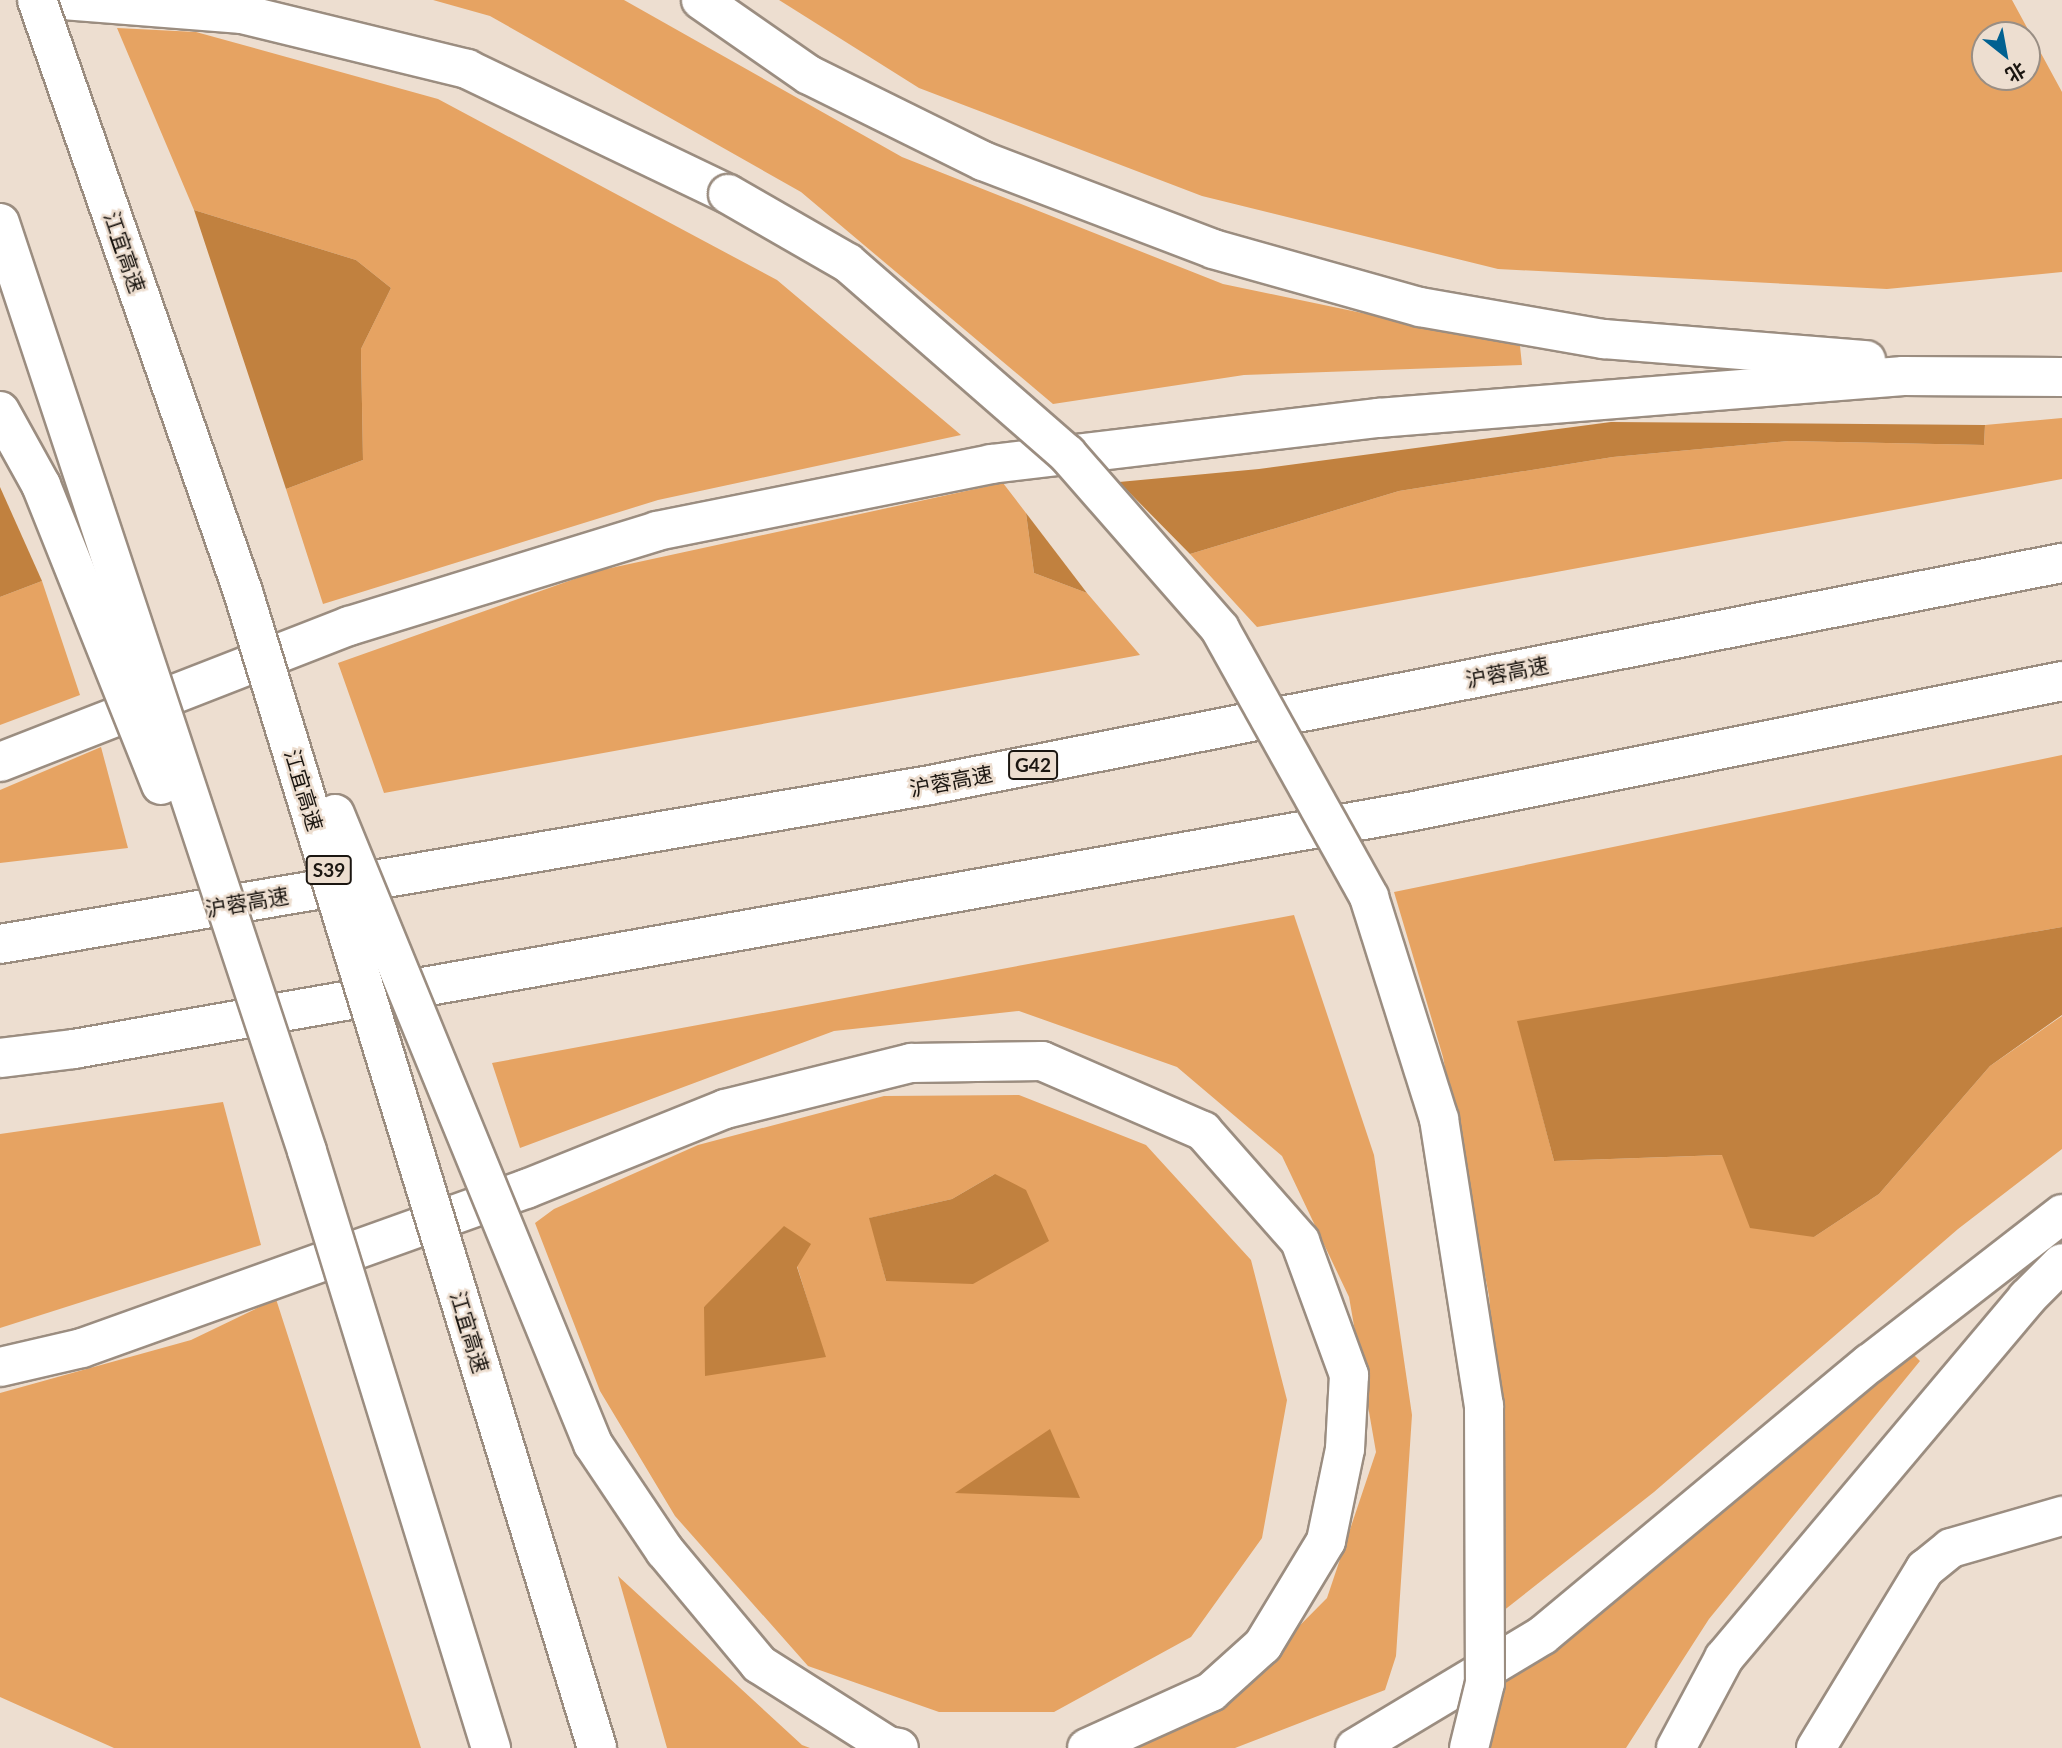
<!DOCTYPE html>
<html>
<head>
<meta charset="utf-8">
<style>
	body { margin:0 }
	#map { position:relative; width:2062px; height:1748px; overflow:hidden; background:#edded0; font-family:Lato,"Noto Sans SC",sans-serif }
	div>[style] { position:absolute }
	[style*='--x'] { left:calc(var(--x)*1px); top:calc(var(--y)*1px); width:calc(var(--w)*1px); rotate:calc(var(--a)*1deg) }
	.forest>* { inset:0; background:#e6a362 }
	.water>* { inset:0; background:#c1813f }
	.roads { filter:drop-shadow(2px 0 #9b8d80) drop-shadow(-2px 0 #9b8d80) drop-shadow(0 2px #9b8d80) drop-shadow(0 -2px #9b8d80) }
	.secondary>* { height:38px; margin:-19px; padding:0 19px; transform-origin:19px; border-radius:19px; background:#fff }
	.highway>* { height:38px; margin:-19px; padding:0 19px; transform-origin:19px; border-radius:19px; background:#fff }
	.bridges { filter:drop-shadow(2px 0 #9b8d80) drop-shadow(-2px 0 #9b8d80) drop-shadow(0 2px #9b8d80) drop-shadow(0 -2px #9b8d80) }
	.highway-bridge>* { height:38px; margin:-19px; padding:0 19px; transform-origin:19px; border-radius:19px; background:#fff }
	span { translate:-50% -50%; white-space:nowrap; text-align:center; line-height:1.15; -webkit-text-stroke:5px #edded0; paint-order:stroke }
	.shield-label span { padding:2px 5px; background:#edded0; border:2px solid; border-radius:5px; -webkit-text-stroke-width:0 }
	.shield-label { font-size:19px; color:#1b1611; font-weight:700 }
	.street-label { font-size:21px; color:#1b1611 }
	.north { position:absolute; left:1971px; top:21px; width:70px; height:70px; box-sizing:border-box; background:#edded0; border:2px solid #998e84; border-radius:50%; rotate:149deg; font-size:19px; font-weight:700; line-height:28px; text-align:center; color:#1b1611 }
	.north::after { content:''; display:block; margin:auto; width:24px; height:32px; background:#016191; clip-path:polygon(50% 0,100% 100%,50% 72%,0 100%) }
</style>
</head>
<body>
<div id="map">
	<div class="forest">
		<i style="clip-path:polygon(433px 0,624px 0,902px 157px,1223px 284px,1520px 346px,1522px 365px,1244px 375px,1053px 404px,801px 192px,490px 16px)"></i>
		<i style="clip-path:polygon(evenodd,779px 0,2012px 0,2062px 92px,2062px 272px,1887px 289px,1498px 269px,1202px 196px,919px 88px,779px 0,1985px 35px,2027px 35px,2027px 77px,1985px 77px,1985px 35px)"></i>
		<i style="clip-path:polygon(117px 28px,196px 32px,438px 99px,777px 280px,961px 435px,658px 500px,323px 604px,286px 489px,363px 460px,361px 349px,391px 288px,356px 260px,194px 210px)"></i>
		<i style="clip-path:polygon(2062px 418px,2062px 479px,1257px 627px,1190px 554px,1399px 491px,1613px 457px,1789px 441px,1984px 445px,1985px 425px)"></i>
		<i style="clip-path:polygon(1003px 483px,1026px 513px,1034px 573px,1087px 593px,1140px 655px,384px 793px,338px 663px,597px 571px)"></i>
		<i style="clip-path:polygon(42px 581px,80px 695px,0 725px,0 597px)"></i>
		<i style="clip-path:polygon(101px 747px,128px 848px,0 863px,0 790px)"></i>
		<i style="clip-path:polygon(2062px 755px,2062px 927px,1518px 1022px,1554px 1161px,1723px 1155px,1814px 1237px,1879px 1194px,1990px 1066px,2062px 1016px,2062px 1149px,1958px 1229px,1654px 1492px,1498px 1615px,1505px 1480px,1489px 1296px,1443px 1057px,1394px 892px)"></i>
		<i style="clip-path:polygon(1294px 915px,1374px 1155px,1412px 1415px,1396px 1656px,1385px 1690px,1235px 1748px,1138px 1748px,1227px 1699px,1327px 1598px,1376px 1452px,1349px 1297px,1282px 1156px,1177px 1067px,1019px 1011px,834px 1031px,520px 1148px,492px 1063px)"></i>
		<i style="clip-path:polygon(evenodd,1019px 1095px,1146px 1145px,1251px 1260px,1287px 1400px,1262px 1538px,1191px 1637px,1054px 1712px,939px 1712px,808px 1666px,675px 1516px,600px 1391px,535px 1223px,554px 1209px,698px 1145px,884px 1096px,1019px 1095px,995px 1174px,886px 1281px,870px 1218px,952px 1199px,995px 1174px,1019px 1095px,797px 1266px,825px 1357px,704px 1307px,797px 1266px)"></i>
		<i style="clip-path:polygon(223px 1102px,261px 1245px,0 1328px,0 1134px)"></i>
		<i style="clip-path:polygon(276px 1299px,421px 1748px,114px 1748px,0 1697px,0 1393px,191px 1340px)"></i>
		<i style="clip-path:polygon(1909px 1350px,1920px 1361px,1709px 1619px,1626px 1748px,1487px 1748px,1502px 1682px)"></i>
		<i style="clip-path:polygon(618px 1576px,802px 1745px,810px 1748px,667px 1748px)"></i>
	</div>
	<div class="water">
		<i style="clip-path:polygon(194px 210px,356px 260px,391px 288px,361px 349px,363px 460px,286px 489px)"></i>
		<i style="clip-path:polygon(1611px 422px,1985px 425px,1984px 445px,1789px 441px,1613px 457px,1399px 491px,1190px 554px,1119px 482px,1259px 469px)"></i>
		<i style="clip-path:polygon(0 487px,42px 581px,0 597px)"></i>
		<i style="clip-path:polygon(1026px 513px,1087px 593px,1034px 573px)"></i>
		<i style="clip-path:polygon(2062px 927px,2062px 1015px,1990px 1066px,1879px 1194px,1814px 1237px,1750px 1228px,1722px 1155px,1554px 1161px,1517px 1021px)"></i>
		<i style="clip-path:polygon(995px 1174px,1026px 1190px,1049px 1241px,973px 1284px,886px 1281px,869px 1218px,952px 1199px)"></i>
		<i style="clip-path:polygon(784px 1226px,811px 1244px,797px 1267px,826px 1357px,705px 1376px,704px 1307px)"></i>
		<i style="clip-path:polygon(1050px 1429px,1080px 1498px,955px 1493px)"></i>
	</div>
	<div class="roads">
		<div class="secondary">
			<i style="--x:1816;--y:1748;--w:210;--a:-58.7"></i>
			<i style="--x:1925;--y:1569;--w:33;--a:-39"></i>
			<i style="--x:1951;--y:1548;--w:116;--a:-16.1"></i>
		</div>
		<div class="highway">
			<i style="--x:63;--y:0;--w:180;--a:4.5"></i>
			<i style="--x:242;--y:14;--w:232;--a:13.7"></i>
			<i style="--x:467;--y:69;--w:289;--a:25.6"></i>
			<i style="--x:701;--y:0;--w:131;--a:34.8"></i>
			<i style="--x:809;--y:75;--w:194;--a:26.3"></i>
			<i style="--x:983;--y:161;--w:246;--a:20.9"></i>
			<i style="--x:1213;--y:249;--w:215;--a:15.7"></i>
			<i style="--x:1420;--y:307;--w:187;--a:9.9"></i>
			<i style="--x:1604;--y:339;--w:263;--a:4.6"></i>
			<i style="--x:0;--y:762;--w:375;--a:-21.3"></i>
			<i style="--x:349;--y:626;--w:322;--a:-17.1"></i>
			<i style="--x:657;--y:531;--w:341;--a:-11.3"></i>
			<i style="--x:991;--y:464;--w:390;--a:-6.8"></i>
			<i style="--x:1378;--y:418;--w:527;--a:-4.57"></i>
			<i style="--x:1903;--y:376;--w:159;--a:0.4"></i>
			<i style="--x:0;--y:944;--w:943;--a:-9.7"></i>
			<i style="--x:930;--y:785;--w:1154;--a:-11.1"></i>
			<i style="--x:0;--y:1058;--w:75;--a:-6.9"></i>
			<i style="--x:74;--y:1049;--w:1356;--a:-10.07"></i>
			<i style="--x:1409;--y:812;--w:666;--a:-11.34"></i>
			<i style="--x:0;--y:1367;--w:84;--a:-13"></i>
			<i style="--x:82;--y:1348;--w:472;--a:-19.7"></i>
			<i style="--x:526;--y:1189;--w:214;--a:-21.9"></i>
			<i style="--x:725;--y:1109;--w:192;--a:-13.9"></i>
			<i style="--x:911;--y:1063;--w:131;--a:-0.9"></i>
			<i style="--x:1042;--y:1061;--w:176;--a:23.5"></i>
			<i style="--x:1203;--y:1131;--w:147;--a:48.6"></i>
			<i style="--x:1300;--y:1241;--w:143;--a:69.9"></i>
			<i style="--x:1349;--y:1375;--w:74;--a:93.1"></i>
			<i style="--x:1345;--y:1449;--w:94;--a:101.7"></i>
			<i style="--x:1326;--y:1541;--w:122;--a:121.2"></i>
			<i style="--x:1263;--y:1645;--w:70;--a:137.9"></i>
			<i style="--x:1211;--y:1692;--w:136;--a:155.7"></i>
			<i style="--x:1355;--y:1748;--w:219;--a:-31"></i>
			<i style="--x:1543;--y:1635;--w:425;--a:-39.8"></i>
			<i style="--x:1870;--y:1363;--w:243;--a:-37.8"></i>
			<i style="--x:1676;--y:1748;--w:102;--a:-61.9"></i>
			<i style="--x:1724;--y:1658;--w:471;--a:-49.9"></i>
			<i style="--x:2027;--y:1298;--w:49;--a:-45"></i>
		</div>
	</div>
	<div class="bridges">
		<div class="highway-bridge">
			<i style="--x:37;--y:0;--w:627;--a:70.81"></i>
			<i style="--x:243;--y:592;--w:1209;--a:72.97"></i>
			<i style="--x:728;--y:194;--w:138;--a:29.9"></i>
			<i style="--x:848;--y:263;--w:291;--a:41.1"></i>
			<i style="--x:1067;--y:454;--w:232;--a:48.8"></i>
			<i style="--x:1220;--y:629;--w:307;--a:60.9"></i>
			<i style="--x:1369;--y:897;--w:233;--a:72.5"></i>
			<i style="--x:1439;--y:1119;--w:290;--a:81.1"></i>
			<i style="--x:1484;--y:1405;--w:278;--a:89.8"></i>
			<i style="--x:1485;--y:1683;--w:67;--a:103.8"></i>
			<i style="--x:0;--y:223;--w:977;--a:71.69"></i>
			<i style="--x:307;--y:1151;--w:625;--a:72.87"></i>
			<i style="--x:0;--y:411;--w:85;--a:61"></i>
			<i style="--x:41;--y:485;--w:323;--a:68.2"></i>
			<i style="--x:335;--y:814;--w:681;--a:67.73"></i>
			<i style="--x:593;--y:1444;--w:129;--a:56.1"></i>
			<i style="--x:665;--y:1551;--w:147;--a:50.2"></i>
			<i style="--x:759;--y:1664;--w:153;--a:32.4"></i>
			<i style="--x:888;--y:1746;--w:11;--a:10"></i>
		</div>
	</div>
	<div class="shield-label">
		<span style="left:1033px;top:765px">G42</span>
		<span style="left:329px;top:870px">S39</span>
	</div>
	<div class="street-label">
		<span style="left:125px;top:252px;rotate:71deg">江宜高速</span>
		<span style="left:1507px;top:672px;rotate:-11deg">沪蓉高速</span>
		<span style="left:951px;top:781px;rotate:-11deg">沪蓉高速</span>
		<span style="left:304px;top:790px;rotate:73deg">江宜高速</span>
		<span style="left:247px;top:902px;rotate:-10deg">沪蓉高速</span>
		<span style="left:470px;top:1332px;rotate:73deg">江宜高速</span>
	</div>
	<div class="north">北</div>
</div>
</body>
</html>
